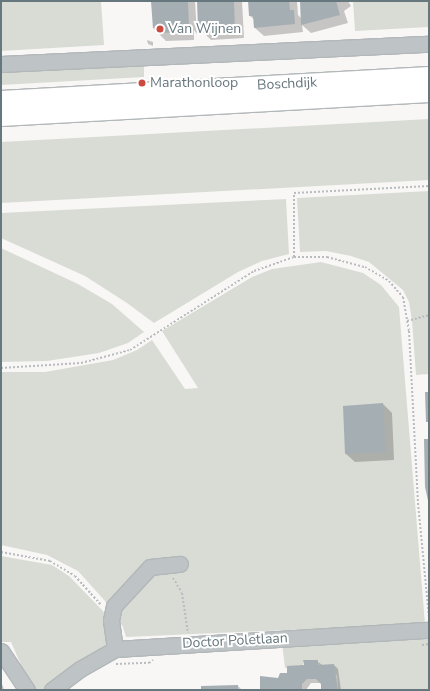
<!DOCTYPE html>
<html>
<head>
<meta charset="utf-8">
<style>
	body { margin:0 }
	#map { position:relative; width:430px; height:691px; overflow:hidden; background:#f8f7f6; font-family:"Nunito Sans",sans-serif }
	div>[style] { position:absolute }
	[style*='--x'] { left:calc(var(--x)*1px); top:calc(var(--y)*1px); width:calc(var(--w)*1px); rotate:calc(var(--a)*1deg) }
	.green>* { inset:0; background:#d9dcd5 }
	.shadow>* { inset:0; background:#0003 }
	.building>* { inset:0; background:#a5aeb2 }
	.path>* { height:2px; margin-top:-1px; transform-origin:0; background:repeating-linear-gradient(90deg,#b8bcbe 0 2px,transparent 0 4px) }
	.roads { filter:drop-shadow(1px 0 #b2b7b9) drop-shadow(-1px 0 #b2b7b9) drop-shadow(0 1px #b2b7b9) drop-shadow(0 -1px #b2b7b9) }
	.minor>* { height:15px; margin:-7.5px; padding:0 7.5px; transform-origin:7.5px; border-radius:7.5px; background:#bec3c5 }
	.major>* { height:18px; margin:-9px; padding:0 9px; transform-origin:9px; border-radius:9px; background:#fff }
	.dots>* { width:11px; height:11px; translate:-50% -50%; box-sizing:border-box; border:2px solid #fff; border-radius:50% }
	span { translate:-50% -50%; white-space:nowrap; text-align:center; line-height:1.15; -webkit-text-stroke:4px #fff; paint-order:stroke }
	.poi-label { font-size:14px; color:#66777d }
	.left { translate:0 -50%; text-align:left }
	.street-label { font-size:14px; color:#66777d }
	.frame { position:absolute; inset:0; border:2px solid #66777d; pointer-events:none }
</style>
</head>
<body>
<div id="map">
	<div class="green">
		<i style="clip-path:polygon(1px 1px,101px 1px,104px 45px,1px 51px)"></i>
		<i style="clip-path:polygon(353px 1px,429px 1px,429px 27px,355px 31px)"></i>
		<i style="clip-path:polygon(144px 62px,144px 77px,1px 85px,1px 69px)"></i>
		<i style="clip-path:polygon(429px 119px,429px 180px,1px 203px,1px 142px)"></i>
		<i style="clip-path:polygon(429px 191px,429px 374px,416px 375px,412px 321px,409px 302px,403px 290px,369px 262px,351px 256px,326px 251px,300px 252px,297px 198px)"></i>
		<i style="clip-path:polygon(286px 199px,289px 254px,262px 261px,238px 272px,154px 323px,127px 303px,85px 276px,1px 238px,1px 213px)"></i>
		<i style="clip-path:polygon(1px 248px,78px 284px,112px 304px,144px 332px,128px 343px,99px 353px,47px 361px,1px 362px)"></i>
		<i style="clip-path:polygon(321px 262px,363px 273px,381px 285px,399px 307px,425px 624px,126px 637px,123px 627px,105px 601px,78px 571px,47px 555px,1px 545px,1px 372px,45px 372px,113px 360px,137px 350px,152px 340px,185px 389px,198px 388px,162px 331px,252px 277px,272px 269px)"></i>
		<i style="clip-path:polygon(1px 556px,52px 565px,69px 576px,103px 611px,114px 630px,114px 639px,44px 690px,32px 690px,11px 642px,1px 642px)"></i>
		<i style="clip-path:polygon(429px 636px,429px 690px,338px 690px,337px 675px,319px 666px,318px 660px,303px 661px,303px 667px,285px 668px,282px 643px)"></i>
	</div>
	<div class="shadow">
		<i style="clip-path:polygon(152px 1px,195px 1px,197px 34px,194px 30px,194px 40px,166px 41px,154px 29px)"></i>
		<i style="clip-path:polygon(198px 1px,242px 1px,244px 38px,211px 40px,199px 28px)"></i>
		<i style="clip-path:polygon(249px 1px,297px 1px,298px 15px,302px 19px,301px 1px,348px 1px,351px 6px,344px 11px,348px 23px,311px 33px,302px 25px,303px 32px,264px 36px,255px 28px,255px 20px,250px 16px)"></i>
		<i style="clip-path:polygon(147px 40px,153px 42px,153px 46px,148px 44px)"></i>
		<i style="clip-path:polygon(383px 404px,392px 413px,394px 460px,355px 462px,346px 454px)"></i>
		<i style="clip-path:polygon(317px 661px,322px 665px,334px 665px,338px 669px,341px 690px,322px 690px,321px 683px,311px 683px,306px 690px,261px 690px,288px 674px)"></i>
		<i style="clip-path:polygon(1px 684px,3px 686px,4px 690px,1px 690px)"></i>
		<i style="clip-path:polygon(238px 686px,242px 690px,202px 690px)"></i>
	</div>
	<div class="building">
		<i style="clip-path:polygon(151px 1px,188px 1px,189px 27px,186px 23px,186px 32px,156px 33px,156px 25px,153px 29px)"></i>
		<i style="clip-path:polygon(197px 1px,234px 1px,235px 29px,201px 31px,201px 28px,198px 28px)"></i>
		<i style="clip-path:polygon(248px 1px,289px 1px,290px 10px,294px 10px,295px 24px,254px 28px,253px 16px,249px 16px)"></i>
		<i style="clip-path:polygon(300px 1px,336px 1px,340px 15px,301px 25px)"></i>
		<i style="clip-path:polygon(425px 392px,429px 392px,429px 422px,426px 422px)"></i>
		<i style="clip-path:polygon(383px 403px,386px 452px,345px 454px,343px 406px)"></i>
		<i style="clip-path:polygon(424px 439px,429px 439px,429px 505px,425px 487px)"></i>
		<i style="clip-path:polygon(303px 660px,318px 660px,318px 665px,334px 664px,338px 690px,321px 690px,321px 684px,316px 679px,307px 679px,302px 684px,302px 690px,260px 690px,260px 676px,278px 678px,280px 673px,287px 673px,287px 666px,304px 665px)"></i>
		<i style="clip-path:polygon(238px 685px,238px 690px,201px 690px,201px 686px)"></i>
	</div>
	<div class="path">
		<i style="--x:294;--y:257;--w:64;--a:-90"></i>
		<i style="--x:294;--y:193;--w:135;--a:-3"></i>
		<i style="--x:407;--y:321;--w:23;--a:-15"></i>
		<i style="--x:1;--y:368;--w:80;--a:-3.6"></i>
		<i style="--x:81;--y:363;--w:51;--a:-14.9"></i>
		<i style="--x:130;--y:350;--w:147;--a:-32.5"></i>
		<i style="--x:254;--y:271;--w:42;--a:-19.3"></i>
		<i style="--x:294;--y:257;--w:33;--a:0"></i>
		<i style="--x:327;--y:257;--w:39;--a:15"></i>
		<i style="--x:365;--y:267;--w:28;--a:30"></i>
		<i style="--x:389;--y:281;--w:21;--a:49"></i>
		<i style="--x:403;--y:297;--w:35;--a:80"></i>
		<i style="--x:409;--y:331;--w:172;--a:87"></i>
		<i style="--x:418;--y:503;--w:116;--a:84.5"></i>
		<i style="--x:1;--y:552;--w:50;--a:10.4"></i>
		<i style="--x:50;--y:561;--w:29;--a:31"></i>
		<i style="--x:75;--y:576;--w:39;--a:48"></i>
		<i style="--x:173;--y:578;--w:17;--a:59"></i>
		<i style="--x:182;--y:593;--w:40;--a:81.5"></i>
		<i style="--x:422;--y:645;--w:7;--a:-8"></i>
		<i style="--x:116;--y:664;--w:33;--a:-2"></i>
		<i style="--x:149;--y:663;--w:5;--a:-37"></i>
	</div>
	<div class="roads">
		<div class="minor">
			<i style="--x:1;--y:64;--w:428;--a:-2.7"></i>
			<i style="--x:115;--y:649;--w:29;--a:-98"></i>
			<i style="--x:111;--y:620;--w:14;--a:-78"></i>
			<i style="--x:114;--y:606;--w:53;--a:-47.3"></i>
			<i style="--x:150;--y:567;--w:30;--a:-6"></i>
			<i style="--x:1;--y:651;--w:47;--a:56.3"></i>
			<i style="--x:52;--y:690;--w:35;--a:-37"></i>
			<i style="--x:80;--y:669;--w:40;--a:-29.7"></i>
			<i style="--x:115;--y:649;--w:315;--a:-3.5"></i>
		</div>
		<div class="major">
			<i style="--x:1;--y:100;--w:429;--a:-3.2"></i>
			<i style="--x:1;--y:117;--w:429;--a:-3.2"></i>
		</div>
	</div>
	<div class="dots">
		<i style="left:160px;top:29px;background:#cd4a40"></i>
		<i style="left:142px;top:83px;background:#cd4a40"></i>
	</div>
	<div class="poi-label">
		<span class="left" style="left:168px;top:29px">Van Wijnen</span>
		<span class="left" style="left:150px;top:83px">Marathonloop</span>
	</div>
	<div class="street-label">
		<span style="left:287px;top:84px;rotate:-3deg">Boschdijk</span>
		<span style="left:235px;top:641px;rotate:-3deg">Doctor Poletlaan</span>
	</div>
	<div class="frame"></div>
</div>
</body>
</html>
